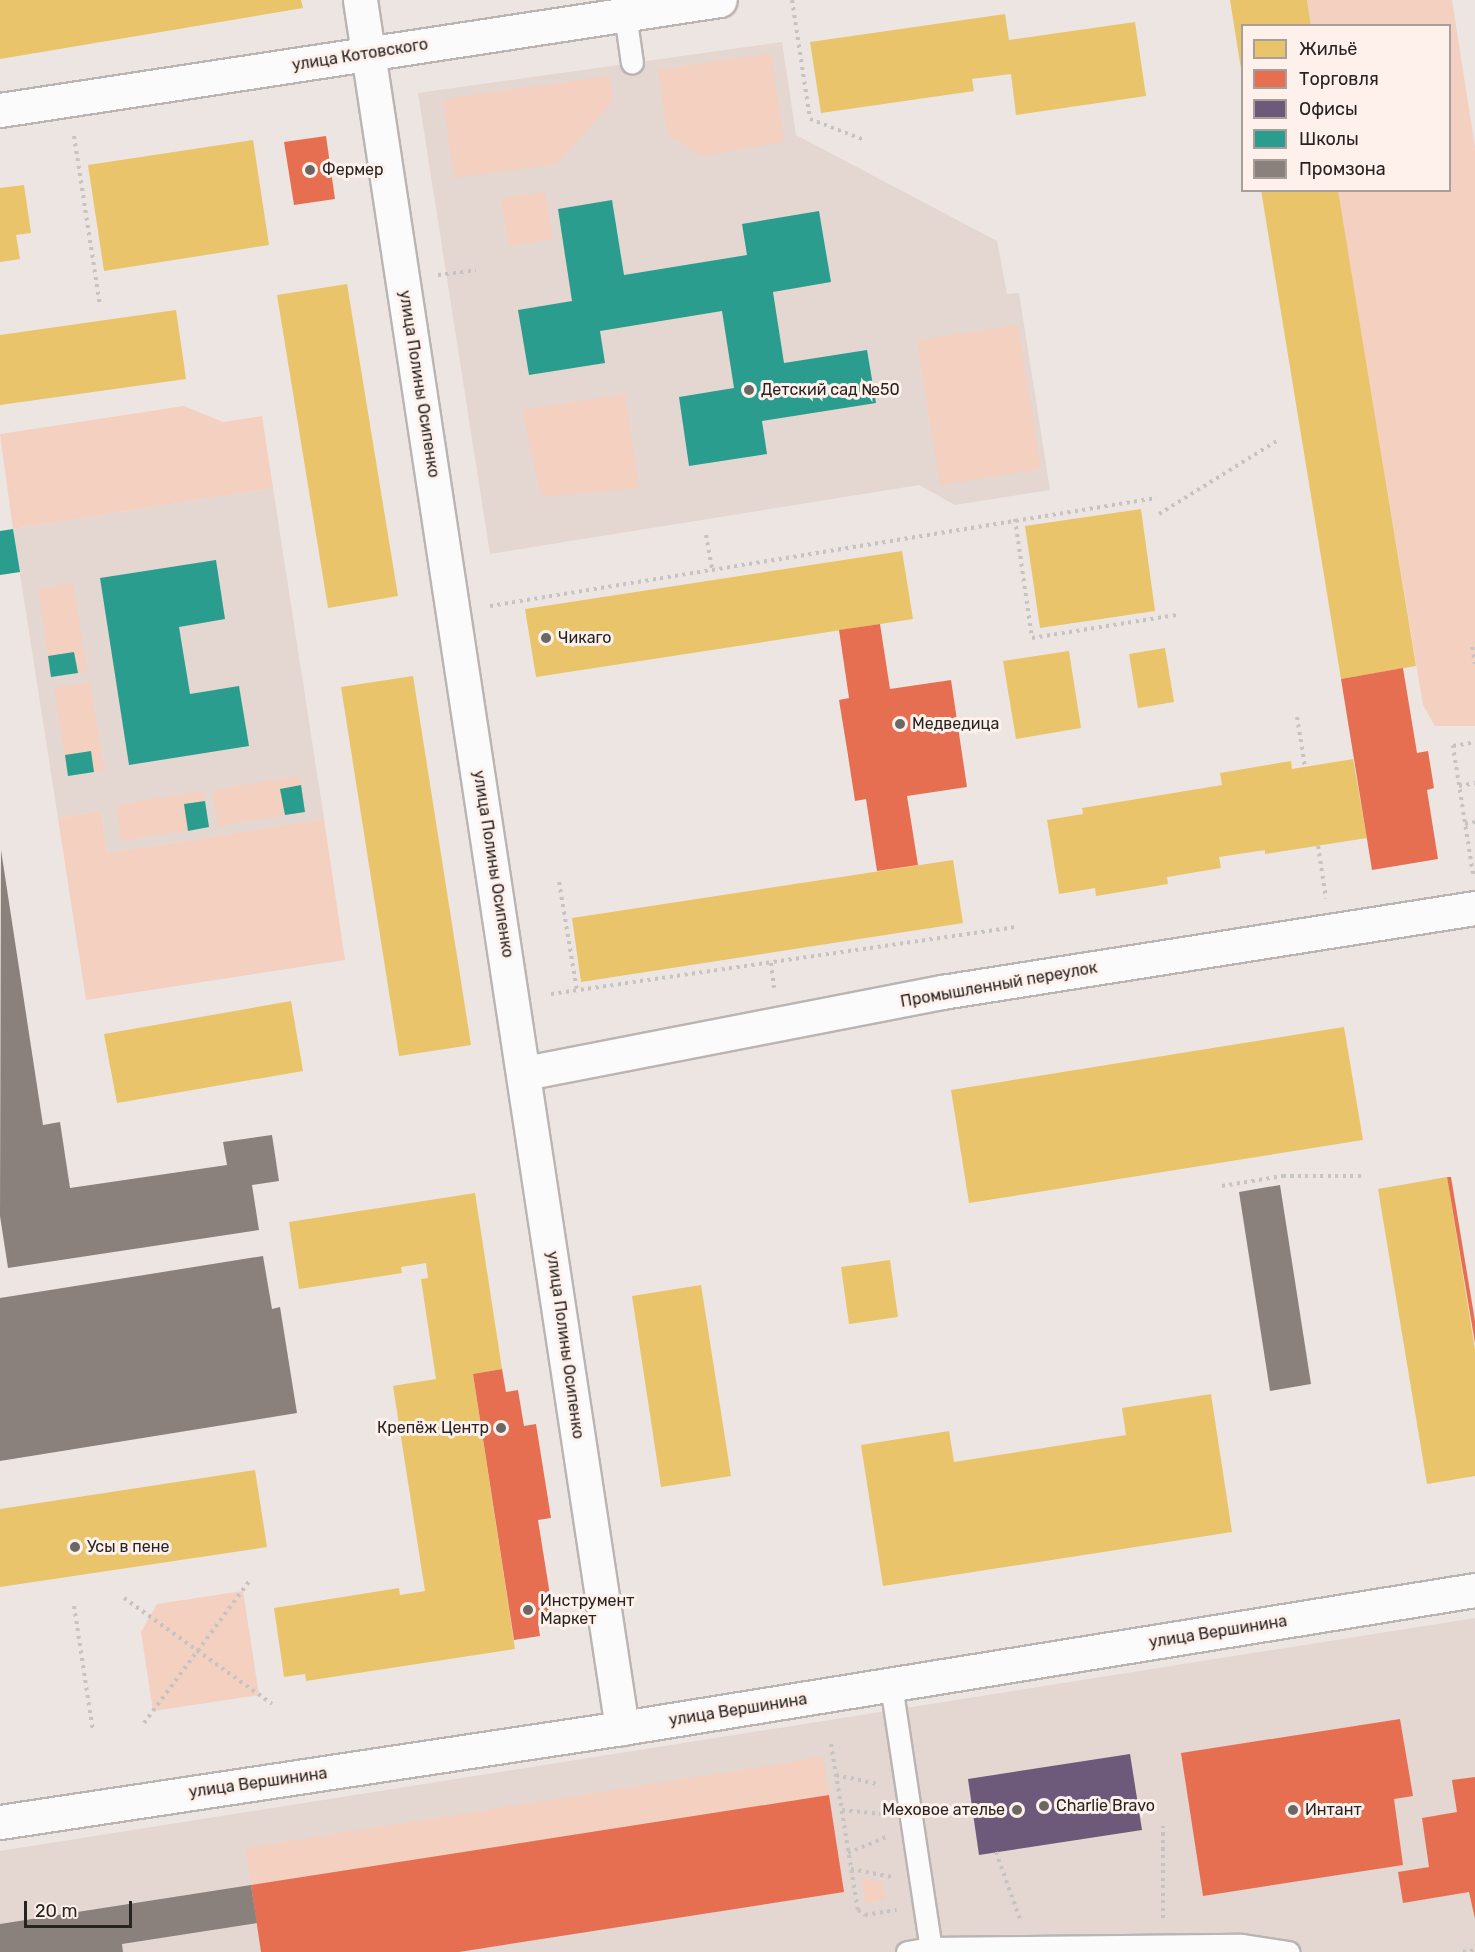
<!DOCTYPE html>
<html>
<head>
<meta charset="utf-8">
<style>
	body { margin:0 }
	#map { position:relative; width:1475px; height:1952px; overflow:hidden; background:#ede5e2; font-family:Rubik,sans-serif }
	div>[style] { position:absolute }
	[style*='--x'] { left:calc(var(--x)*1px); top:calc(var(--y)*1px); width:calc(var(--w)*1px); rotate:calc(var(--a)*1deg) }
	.built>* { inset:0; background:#e4d6d0 }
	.green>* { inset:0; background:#f4d0c0 }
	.homes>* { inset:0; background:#e9c46a }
	.shops>* { inset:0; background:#e76f51 }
	.offices>* { inset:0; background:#6d597a }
	.schools>* { inset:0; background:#2a9d8f }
	.industry>* { inset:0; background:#8a817c }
	.path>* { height:4px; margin-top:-2px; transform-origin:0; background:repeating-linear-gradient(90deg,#c6c4c3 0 3px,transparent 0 7.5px) }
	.roads { filter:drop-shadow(2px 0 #bab5b3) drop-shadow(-2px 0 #bab5b3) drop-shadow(0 2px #bab5b3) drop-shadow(0 -2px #bab5b3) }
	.service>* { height:21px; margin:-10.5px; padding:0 10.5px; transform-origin:10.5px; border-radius:10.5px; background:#fcfbfb }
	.minor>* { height:33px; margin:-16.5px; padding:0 16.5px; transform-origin:16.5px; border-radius:16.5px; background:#fcfbfb }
	.tertiary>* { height:33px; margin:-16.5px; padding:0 16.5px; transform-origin:16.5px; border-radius:16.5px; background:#fcfbfb }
	.dots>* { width:16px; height:16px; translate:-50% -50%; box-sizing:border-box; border:3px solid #fef1eb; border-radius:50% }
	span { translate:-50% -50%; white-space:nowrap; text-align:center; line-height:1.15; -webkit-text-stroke:6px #fef1eb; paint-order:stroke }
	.street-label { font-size:16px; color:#272321 }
	.poi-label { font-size:16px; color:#272321 }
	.left { translate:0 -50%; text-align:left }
	.right { translate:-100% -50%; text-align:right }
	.legend { position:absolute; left:1241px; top:24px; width:210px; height:168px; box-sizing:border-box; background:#fef1eb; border:2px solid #a89f9a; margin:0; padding:8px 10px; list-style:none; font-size:18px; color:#272321 }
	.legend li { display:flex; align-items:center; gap:12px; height:30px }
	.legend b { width:30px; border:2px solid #a89f9a }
	.scale { position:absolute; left:24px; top:1901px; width:108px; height:27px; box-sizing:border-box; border:3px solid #272321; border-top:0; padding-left:8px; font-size:18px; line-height:21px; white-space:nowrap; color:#272321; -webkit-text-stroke:4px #fef1eb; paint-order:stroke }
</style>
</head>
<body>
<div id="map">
	<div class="built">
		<i style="clip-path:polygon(782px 42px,796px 135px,997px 241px,1007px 294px,1019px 293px,1050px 490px,955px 505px,919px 485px,490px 554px,418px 93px)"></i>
		<i style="clip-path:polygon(273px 488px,324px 819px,107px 853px,101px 811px,58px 818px,13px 529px)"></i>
		<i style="clip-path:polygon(1475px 1618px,1475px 1952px,0 1952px,0 1851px)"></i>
	</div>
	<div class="green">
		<i style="clip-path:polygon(1307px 0,1452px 0,1475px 147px,1475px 726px,1435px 726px,1423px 705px,1338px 191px,1450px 190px,1450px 26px,1311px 25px)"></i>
		<i style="clip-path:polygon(771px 53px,784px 142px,701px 156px,667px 133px,658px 70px)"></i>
		<i style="clip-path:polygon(610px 76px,613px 101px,557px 164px,454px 178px,443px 99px)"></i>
		<i style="clip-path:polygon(545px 192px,553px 239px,509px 246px,501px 198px)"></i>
		<i style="clip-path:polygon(1018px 325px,1041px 469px,940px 485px,917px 340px)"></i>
		<i style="clip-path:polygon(625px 394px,639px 488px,541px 497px,522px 410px)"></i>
		<i style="clip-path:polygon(184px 406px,223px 422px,262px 416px,273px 488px,13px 529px,0 434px)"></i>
		<i style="clip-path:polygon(73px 583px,87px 671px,51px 677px,38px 589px)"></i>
		<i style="clip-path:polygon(90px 682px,104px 770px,68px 776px,54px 688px)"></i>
		<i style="clip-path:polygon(300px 776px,305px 812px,218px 826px,212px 790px)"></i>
		<i style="clip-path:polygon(203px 791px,209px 827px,121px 841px,116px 805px)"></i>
		<i style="clip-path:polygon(101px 811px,107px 853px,324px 819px,345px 960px,86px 1000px,58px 818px)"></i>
		<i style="clip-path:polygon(243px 1591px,259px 1695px,153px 1711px,141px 1632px,157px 1604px)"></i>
		<i style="clip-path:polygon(823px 1757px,829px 1795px,251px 1885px,246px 1848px)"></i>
		<i style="clip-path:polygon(862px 1878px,883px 1882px,885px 1900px,866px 1903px)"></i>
	</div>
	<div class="homes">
		<i style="clip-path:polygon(0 0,301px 0,303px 8px,0 59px)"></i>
		<i style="clip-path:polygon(1230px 0,1307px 0,1311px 26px,1242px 26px,1241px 69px)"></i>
		<i style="clip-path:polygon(1005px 14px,1009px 40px,1135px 22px,1146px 96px,1016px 115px,1011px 74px,972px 79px,974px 91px,821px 113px,810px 42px)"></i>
		<i style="clip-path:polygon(253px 140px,269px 245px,104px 271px,88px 165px)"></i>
		<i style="clip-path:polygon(24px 185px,31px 233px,16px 235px,20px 259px,0 262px,0 188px)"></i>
		<i style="clip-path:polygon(1261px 190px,1338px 190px,1416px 666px,1341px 679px)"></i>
		<i style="clip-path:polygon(347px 284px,398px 596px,328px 608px,277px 295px)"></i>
		<i style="clip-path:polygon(176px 310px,186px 379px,0 405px,0 335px)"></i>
		<i style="clip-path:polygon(1141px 509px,1155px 611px,1040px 628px,1025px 526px)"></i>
		<i style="clip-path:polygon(902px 551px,913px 619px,536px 677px,525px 609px)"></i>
		<i style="clip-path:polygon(1165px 648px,1174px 702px,1138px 708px,1129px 654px)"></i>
		<i style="clip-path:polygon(1069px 651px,1081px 728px,1016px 739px,1003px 661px)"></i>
		<i style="clip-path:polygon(413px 676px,471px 1045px,399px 1056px,341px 687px)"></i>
		<i style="clip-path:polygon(1353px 759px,1367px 838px,1265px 854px,1265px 850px,1219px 857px,1221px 868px,1167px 877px,1168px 884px,1096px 896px,1095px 888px,1059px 894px,1047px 820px,1083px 814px,1082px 808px,1222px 785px,1220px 773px,1291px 761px,1292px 769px)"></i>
		<i style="clip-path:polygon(953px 860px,963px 923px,581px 982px,572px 918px)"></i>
		<i style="clip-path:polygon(291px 1001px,303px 1071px,117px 1103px,104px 1034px)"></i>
		<i style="clip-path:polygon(1344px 1027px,1363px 1140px,969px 1203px,951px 1090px)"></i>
		<i style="clip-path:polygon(1447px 1177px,1475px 1350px,1475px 1476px,1427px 1484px,1378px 1189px)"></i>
		<i style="clip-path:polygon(475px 1193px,502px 1369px,473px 1374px,515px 1649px,306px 1681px,305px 1674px,284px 1677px,274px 1608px,399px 1588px,400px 1595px,425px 1591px,393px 1386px,436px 1379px,421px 1279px,428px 1278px,426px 1263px,401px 1267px,402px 1273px,299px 1289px,289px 1222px)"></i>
		<i style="clip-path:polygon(890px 1260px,898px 1317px,849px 1324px,841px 1267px)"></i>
		<i style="clip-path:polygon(701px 1285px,731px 1476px,661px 1487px,632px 1296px)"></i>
		<i style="clip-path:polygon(1211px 1394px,1232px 1532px,883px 1586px,861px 1445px,949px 1431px,954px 1462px,1126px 1435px,1122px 1408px)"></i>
		<i style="clip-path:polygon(255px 1470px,267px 1547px,0 1587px,0 1509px)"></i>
	</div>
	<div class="shops">
		<i style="clip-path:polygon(326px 136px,335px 199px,294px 205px,284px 142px)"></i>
		<i style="clip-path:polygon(880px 624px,890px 689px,951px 680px,967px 787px,907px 796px,918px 865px,877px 871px,866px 799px,855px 801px,847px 749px,839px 700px,849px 698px,839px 630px)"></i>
		<i style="clip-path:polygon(1403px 668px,1417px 753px,1428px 751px,1434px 788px,1427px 790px,1438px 859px,1372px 870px,1341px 679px)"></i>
		<i style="clip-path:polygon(1447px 1177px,1451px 1177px,1475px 1321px,1475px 1343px)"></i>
		<i style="clip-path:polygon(502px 1369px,506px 1392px,518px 1390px,524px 1426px,536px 1424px,551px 1518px,538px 1520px,554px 1620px,538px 1623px,540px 1636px,514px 1640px,473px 1374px)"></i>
		<i style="clip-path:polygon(1400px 1719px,1413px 1796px,1394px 1799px,1403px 1865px,1203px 1896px,1181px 1753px)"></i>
		<i style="clip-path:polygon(1475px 1777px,1475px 1919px,1469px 1892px,1403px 1903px,1398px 1872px,1429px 1867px,1422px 1818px,1457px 1812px,1452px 1780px)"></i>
		<i style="clip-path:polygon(829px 1795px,844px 1892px,459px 1952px,261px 1952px,251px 1885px)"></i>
	</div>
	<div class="offices">
		<i style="clip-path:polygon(1130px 1754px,1142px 1830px,979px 1855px,968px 1779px)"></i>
	</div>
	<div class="schools">
		<i style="clip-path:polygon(612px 200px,624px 275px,747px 255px,742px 224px,819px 211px,831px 282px,773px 292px,784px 363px,867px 350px,876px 403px,762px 421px,767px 454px,689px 466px,679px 397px,734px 388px,722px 311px,600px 331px,605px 363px,529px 375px,518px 310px,572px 301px,558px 209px)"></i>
		<i style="clip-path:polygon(13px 529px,20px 572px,0 575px,0 531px)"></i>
		<i style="clip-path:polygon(216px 560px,225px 619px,179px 627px,190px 694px,239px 686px,249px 746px,129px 765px,100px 578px)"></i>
		<i style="clip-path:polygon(74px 652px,78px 673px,51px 677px,48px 656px)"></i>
		<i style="clip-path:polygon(91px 751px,94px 772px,68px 776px,65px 755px)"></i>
		<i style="clip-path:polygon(301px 785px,305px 812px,285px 815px,280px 789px)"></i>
		<i style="clip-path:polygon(205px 801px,209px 827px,188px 831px,184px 804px)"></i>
	</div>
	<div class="industry">
		<i style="clip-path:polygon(1px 850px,43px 1125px,60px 1122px,70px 1188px,227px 1165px,223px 1142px,272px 1135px,279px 1181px,252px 1185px,259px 1230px,8px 1268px,0 1216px)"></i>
		<i style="clip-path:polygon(1280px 1185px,1311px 1384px,1270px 1391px,1239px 1192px)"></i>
		<i style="clip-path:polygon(263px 1256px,272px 1309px,280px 1307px,297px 1413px,0 1461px,0 1298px)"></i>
		<i style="clip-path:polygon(251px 1885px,257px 1923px,122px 1944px,123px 1952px,0 1952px,0 1924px)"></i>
	</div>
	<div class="path">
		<i style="--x:792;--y:0;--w:120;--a:81.4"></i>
		<i style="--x:810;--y:119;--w:56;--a:21"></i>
		<i style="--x:74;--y:136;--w:172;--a:81.3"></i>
		<i style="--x:438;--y:275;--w:38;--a:-7"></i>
		<i style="--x:1159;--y:514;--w:142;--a:-31.8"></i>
		<i style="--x:1015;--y:519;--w:120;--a:81.9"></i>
		<i style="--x:1032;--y:638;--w:146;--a:-9.1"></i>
		<i style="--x:706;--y:535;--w:35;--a:80"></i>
		<i style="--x:490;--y:606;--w:675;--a:-9.21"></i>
		<i style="--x:1472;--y:647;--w:17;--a:80"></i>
		<i style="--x:1297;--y:717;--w:51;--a:80.9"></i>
		<i style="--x:1459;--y:786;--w:16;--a:-11"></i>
		<i style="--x:1465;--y:824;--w:10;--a:-11"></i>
		<i style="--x:1318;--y:846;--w:53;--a:81.3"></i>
		<i style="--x:1473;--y:874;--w:130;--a:-98.9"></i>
		<i style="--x:1453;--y:746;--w:22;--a:-10"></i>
		<i style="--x:559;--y:882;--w:110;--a:80.6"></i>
		<i style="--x:771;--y:963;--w:25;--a:83"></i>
		<i style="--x:551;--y:994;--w:468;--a:-8.2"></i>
		<i style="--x:1222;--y:1186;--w:62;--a:-9.3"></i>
		<i style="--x:1283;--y:1176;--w:81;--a:0"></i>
		<i style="--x:124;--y:1598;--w:182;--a:35.6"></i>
		<i style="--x:74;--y:1606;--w:127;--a:81.4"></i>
		<i style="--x:144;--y:1723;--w:179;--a:-53.4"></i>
		<i style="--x:831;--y:1744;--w:168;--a:80.8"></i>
		<i style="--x:858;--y:1910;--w:9;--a:36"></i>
		<i style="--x:865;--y:1915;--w:32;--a:-9"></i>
		<i style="--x:836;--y:1775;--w:42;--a:12.4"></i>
		<i style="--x:842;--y:1810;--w:40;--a:5.7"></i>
		<i style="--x:996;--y:1852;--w:71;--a:70.3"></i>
		<i style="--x:848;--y:1853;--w:41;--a:-22.8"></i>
		<i style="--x:851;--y:1869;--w:41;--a:11.3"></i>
		<i style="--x:1163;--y:1918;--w:92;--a:-90"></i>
		<i style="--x:1463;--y:1952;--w:12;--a:-9"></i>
	</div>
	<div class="roads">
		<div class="service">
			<i style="--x:625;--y:14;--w:49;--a:81.9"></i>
			<i style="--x:891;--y:1685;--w:266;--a:81.4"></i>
			<i style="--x:907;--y:1952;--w:24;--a:-9"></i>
			<i style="--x:931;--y:1948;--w:310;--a:-0.6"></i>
			<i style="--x:1241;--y:1945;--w:48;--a:8.5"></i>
		</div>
		<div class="minor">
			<i style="--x:360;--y:0;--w:1748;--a:81.38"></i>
			<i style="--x:0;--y:110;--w:728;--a:-8.69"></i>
			<i style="--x:525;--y:1073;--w:425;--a:-11"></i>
			<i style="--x:942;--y:992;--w:540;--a:-8.96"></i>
		</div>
		<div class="tertiary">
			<i style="--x:0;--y:1822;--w:629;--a:-8.59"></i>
			<i style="--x:622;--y:1728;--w:864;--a:-9.19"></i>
		</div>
	</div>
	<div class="dots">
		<i style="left:310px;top:170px;background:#6c6765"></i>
		<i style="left:749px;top:390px;background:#6c6765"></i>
		<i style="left:546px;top:638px;background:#6c6765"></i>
		<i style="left:900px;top:724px;background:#6c6765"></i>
		<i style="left:501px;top:1428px;background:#6c6765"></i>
		<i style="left:75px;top:1547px;background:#6c6765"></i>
		<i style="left:528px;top:1610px;background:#6c6765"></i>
		<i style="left:1044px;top:1806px;background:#6c6765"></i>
		<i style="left:1017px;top:1810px;background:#6c6765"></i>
		<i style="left:1293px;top:1810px;background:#6c6765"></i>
	</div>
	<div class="street-label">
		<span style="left:360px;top:55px;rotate:-9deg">улица Котовского</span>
		<span style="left:419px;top:384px;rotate:81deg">улица Полины Осипенко</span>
		<span style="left:493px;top:864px;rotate:81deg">улица Полины Осипенко</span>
		<span style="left:999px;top:985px;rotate:-10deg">Промышленный переулок</span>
		<span style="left:565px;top:1345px;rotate:82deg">улица Полины Осипенко</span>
		<span style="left:1218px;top:1632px;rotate:-9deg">улица Вершинина</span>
		<span style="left:738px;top:1710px;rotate:-9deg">улица Вершинина</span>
		<span style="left:258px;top:1783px;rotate:-8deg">улица Вершинина</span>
	</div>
	<div class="poi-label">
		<span class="left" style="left:322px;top:170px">Фермер</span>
		<span class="left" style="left:761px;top:390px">Детский сад №50</span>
		<span class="left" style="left:558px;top:638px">Чикаго</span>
		<span class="left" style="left:912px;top:724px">Медведица</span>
		<span class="right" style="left:489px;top:1428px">Крепёж Центр</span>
		<span class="left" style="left:87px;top:1547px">Усы в пене</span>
		<span class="left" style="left:540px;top:1610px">Инструмент<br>Маркет</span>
		<span class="left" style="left:1056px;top:1806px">Charlie Bravo</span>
		<span class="right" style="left:1005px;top:1810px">Меховое ателье</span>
		<span class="left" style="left:1305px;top:1810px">Интант</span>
	</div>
	<ul class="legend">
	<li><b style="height:16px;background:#e9c46a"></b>Жильё</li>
	<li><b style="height:16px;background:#e76f51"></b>Торговля</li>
	<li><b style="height:16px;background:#6d597a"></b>Офисы</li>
	<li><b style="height:16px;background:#2a9d8f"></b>Школы</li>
	<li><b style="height:16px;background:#8a817c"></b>Промзона</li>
	</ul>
	<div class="scale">20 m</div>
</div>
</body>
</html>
